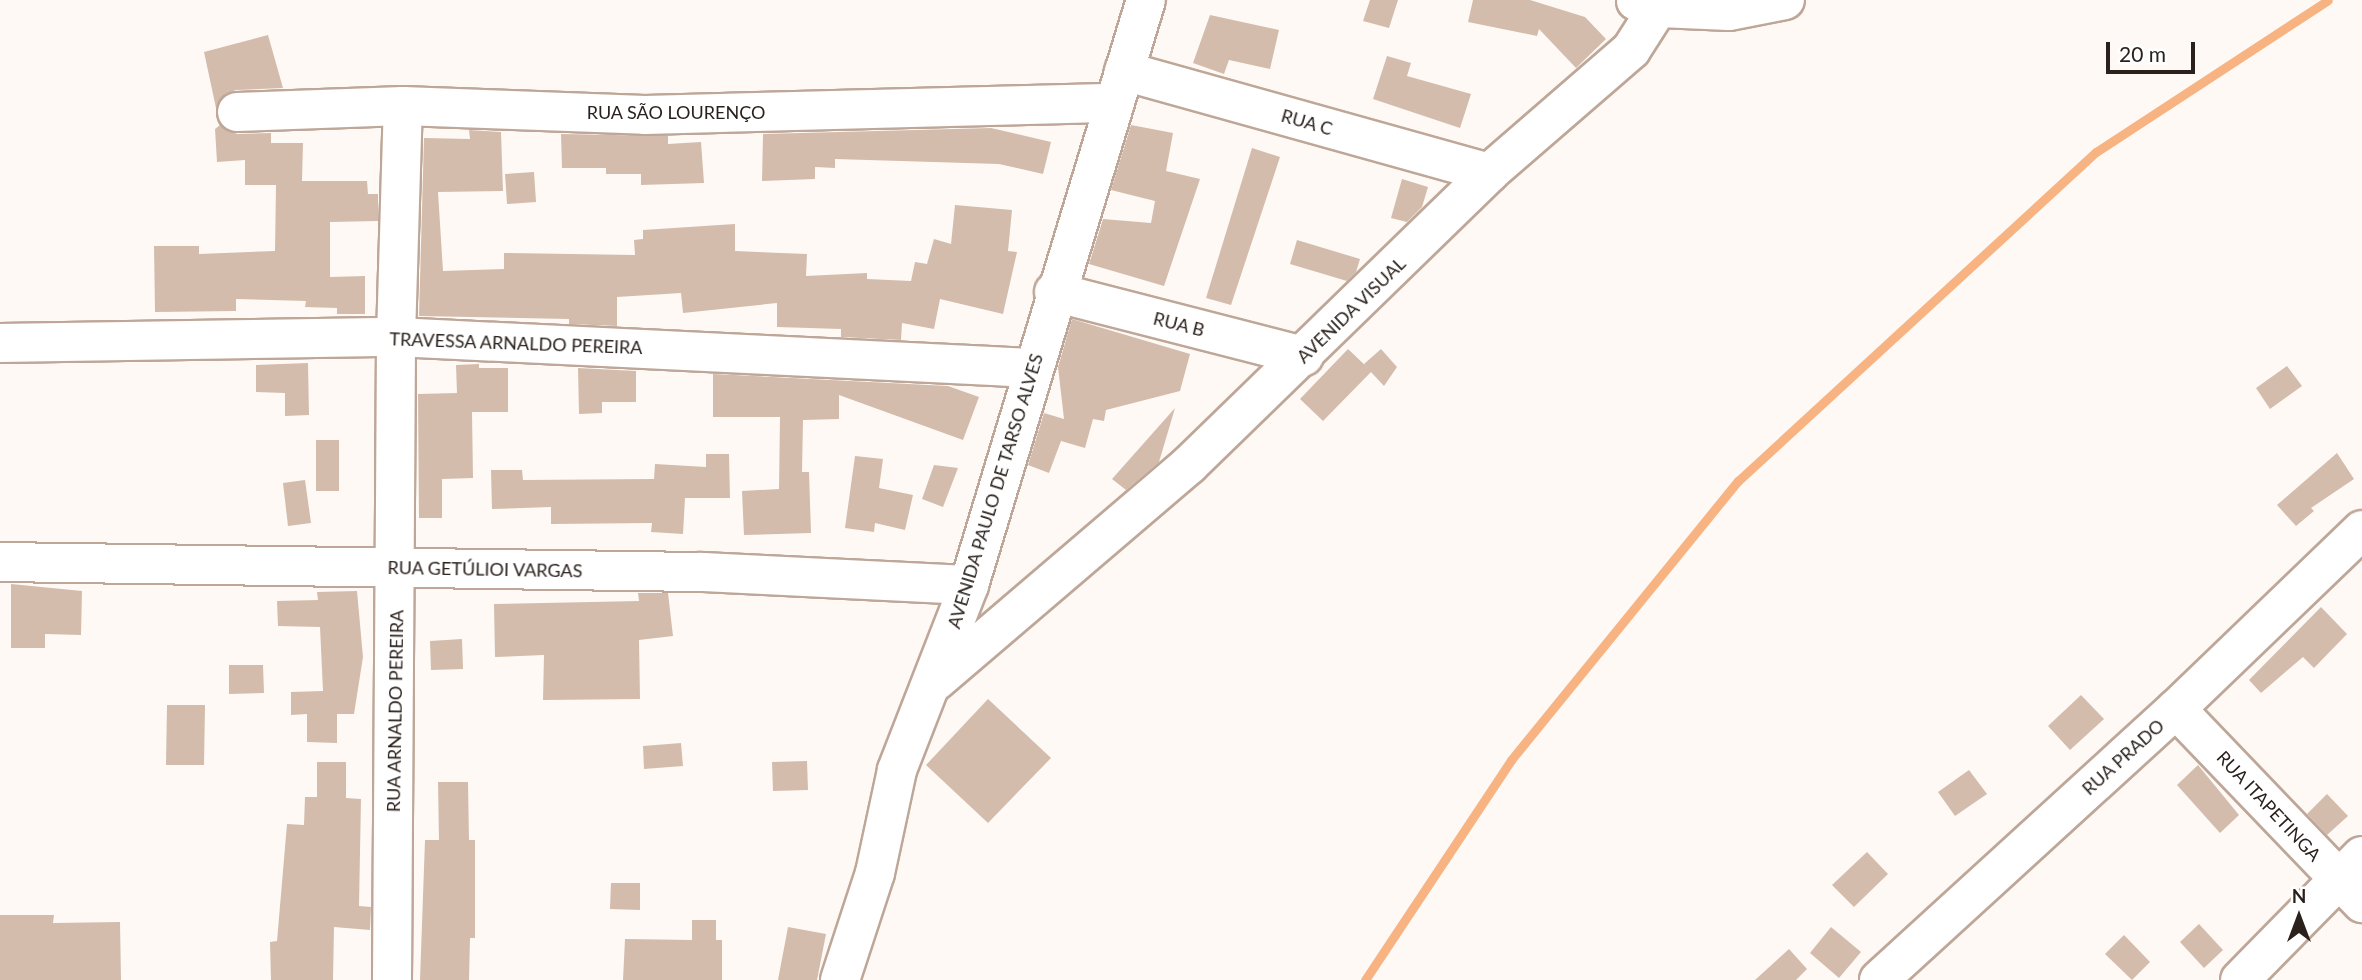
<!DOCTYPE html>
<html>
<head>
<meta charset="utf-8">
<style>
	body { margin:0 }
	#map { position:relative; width:2362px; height:980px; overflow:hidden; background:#fef9f5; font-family:Lato,sans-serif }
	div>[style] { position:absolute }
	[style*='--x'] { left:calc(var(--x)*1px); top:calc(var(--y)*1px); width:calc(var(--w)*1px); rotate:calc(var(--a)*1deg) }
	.stream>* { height:9px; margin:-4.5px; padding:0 4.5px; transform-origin:4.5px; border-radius:4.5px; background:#f8b382 }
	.building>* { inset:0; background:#d3bcac }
	.roads { filter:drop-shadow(2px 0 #bea798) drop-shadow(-2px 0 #bea798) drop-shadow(0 2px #bea798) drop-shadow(0 -2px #bea798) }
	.minor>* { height:38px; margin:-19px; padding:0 19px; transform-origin:19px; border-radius:19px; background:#fff }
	span { translate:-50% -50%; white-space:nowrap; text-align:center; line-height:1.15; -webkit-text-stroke:5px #fff; paint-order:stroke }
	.street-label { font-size:18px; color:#2a211c }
	.north { position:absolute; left:2264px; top:882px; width:70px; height:70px; -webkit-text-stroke:5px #fff; paint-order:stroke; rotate:0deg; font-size:19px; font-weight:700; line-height:28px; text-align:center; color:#2a211c }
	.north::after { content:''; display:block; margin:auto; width:24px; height:32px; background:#2a211c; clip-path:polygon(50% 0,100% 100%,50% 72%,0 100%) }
	.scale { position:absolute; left:2106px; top:42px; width:89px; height:32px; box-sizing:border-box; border:4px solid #2a211c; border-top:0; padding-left:9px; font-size:21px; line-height:24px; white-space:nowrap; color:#2a211c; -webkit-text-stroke:5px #fff; paint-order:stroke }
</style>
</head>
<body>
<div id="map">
	<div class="stream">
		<i style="--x:1365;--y:980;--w:264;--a:-56.4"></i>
		<i style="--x:1511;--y:760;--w:360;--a:-50.9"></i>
		<i style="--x:1738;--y:481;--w:486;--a:-42.6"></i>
		<i style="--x:2096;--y:152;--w:277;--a:-33.2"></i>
	</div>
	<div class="building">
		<i style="clip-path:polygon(1370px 0,1398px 0,1389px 28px,1363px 21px)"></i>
		<i style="clip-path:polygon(1473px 0,1530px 0,1585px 17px,1606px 39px,1576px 68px,1539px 29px,1537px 36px,1468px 22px)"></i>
		<i style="clip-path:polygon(1210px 15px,1279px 30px,1270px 69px,1229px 60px,1224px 74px,1193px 63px)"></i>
		<i style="clip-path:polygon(268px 35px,283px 88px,236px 90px,225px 94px,216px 108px,204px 52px)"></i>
		<i style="clip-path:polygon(1387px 56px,1411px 63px,1407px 76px,1471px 94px,1460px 128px,1373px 99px)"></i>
		<i style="clip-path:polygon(220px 125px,237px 134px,271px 133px,271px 143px,303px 143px,302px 181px,367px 181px,368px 194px,378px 194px,378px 221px,330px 222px,330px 277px,365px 276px,365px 314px,337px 314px,337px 308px,305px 307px,306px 301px,236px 299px,236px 311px,155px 312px,154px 246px,199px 246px,199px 254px,275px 251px,276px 185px,245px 185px,245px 160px,217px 162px,215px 129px)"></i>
		<i style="clip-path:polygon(1131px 125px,1173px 133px,1166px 171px,1200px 179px,1164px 286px,1089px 264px,1103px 219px,1151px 223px,1155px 201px,1111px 190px)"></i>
		<i style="clip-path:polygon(991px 128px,1051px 142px,1043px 174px,999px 164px,835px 159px,835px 168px,815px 167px,815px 179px,762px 181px,763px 134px)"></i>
		<i style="clip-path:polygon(469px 130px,501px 132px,503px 191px,438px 192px,443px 271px,504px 269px,504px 253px,635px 255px,634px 240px,643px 239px,643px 230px,735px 224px,735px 251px,807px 254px,806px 276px,867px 273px,867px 279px,911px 281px,915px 262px,927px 264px,934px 239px,951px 244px,955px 205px,1012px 210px,1008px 251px,1017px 252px,1003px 314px,940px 299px,934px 329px,902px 323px,901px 340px,841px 337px,841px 329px,777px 327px,777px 303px,683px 313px,681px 293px,617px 297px,617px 326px,569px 324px,569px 319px,419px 316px,424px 138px,470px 139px)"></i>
		<i style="clip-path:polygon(561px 134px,668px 136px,668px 144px,701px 142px,704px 183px,641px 185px,641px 174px,606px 174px,606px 168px,562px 168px)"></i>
		<i style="clip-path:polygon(1252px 148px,1280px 157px,1231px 305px,1206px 298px)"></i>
		<i style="clip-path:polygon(534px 172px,536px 202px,507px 204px,505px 174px)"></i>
		<i style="clip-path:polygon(1402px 179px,1428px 187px,1422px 207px,1407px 222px,1391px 218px)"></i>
		<i style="clip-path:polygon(1297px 240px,1360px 259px,1356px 272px,1347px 281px,1290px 264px)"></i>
		<i style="clip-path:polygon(1072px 319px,1190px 354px,1180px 391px,1106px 410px,1104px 421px,1093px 419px,1085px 448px,1061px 441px,1049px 473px,1028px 465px,1044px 413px,1064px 419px,1058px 367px)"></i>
		<i style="clip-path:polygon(1348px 349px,1368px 368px,1364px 364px,1381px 349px,1397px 367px,1384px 386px,1371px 372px,1323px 421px,1300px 399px)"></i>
		<i style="clip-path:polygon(308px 363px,309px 415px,285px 416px,285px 393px,256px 392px,256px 365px)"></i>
		<i style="clip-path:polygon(479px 364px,479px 368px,508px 368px,508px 412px,472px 412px,473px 478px,442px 479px,442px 518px,419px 518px,418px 394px,457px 393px,456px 365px)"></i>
		<i style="clip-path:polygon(2287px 366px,2302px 386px,2270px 409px,2256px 388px)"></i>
		<i style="clip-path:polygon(578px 368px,636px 371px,636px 402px,602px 402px,602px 413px,579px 414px)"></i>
		<i style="clip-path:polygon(713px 374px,948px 386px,979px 397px,963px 440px,839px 395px,839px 419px,803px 420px,802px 472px,809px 472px,811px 533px,744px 535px,742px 491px,779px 489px,780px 417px,713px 417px)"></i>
		<i style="clip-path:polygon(1175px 408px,1159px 462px,1126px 490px,1112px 479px)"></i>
		<i style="clip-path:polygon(316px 440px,339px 440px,339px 491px,316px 491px)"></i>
		<i style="clip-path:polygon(2337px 453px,2354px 479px,2311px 508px,2314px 511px,2296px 526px,2277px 505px)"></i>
		<i style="clip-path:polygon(706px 454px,729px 454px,730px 498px,685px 498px,683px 534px,651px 532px,652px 523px,551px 524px,551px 507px,492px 509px,491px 470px,522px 470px,523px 480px,654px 479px,655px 464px,706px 467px)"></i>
		<i style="clip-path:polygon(855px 456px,883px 459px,879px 488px,913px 495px,905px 530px,875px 523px,874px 532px,845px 528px)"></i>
		<i style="clip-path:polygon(934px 465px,958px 468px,943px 507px,922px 499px)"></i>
		<i style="clip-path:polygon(305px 480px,311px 523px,288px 526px,283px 483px)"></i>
		<i style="clip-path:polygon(11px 584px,82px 591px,81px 635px,45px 634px,45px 648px,11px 648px)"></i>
		<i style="clip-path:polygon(357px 591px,363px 657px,354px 714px,337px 714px,337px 743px,307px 742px,307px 714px,291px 715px,291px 692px,323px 691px,320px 627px,278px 626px,277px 601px,318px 600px,317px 592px)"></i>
		<i style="clip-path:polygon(638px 593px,668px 593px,673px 636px,639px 640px,640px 699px,543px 700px,544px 655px,495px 657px,494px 604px,639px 601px)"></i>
		<i style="clip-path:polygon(2321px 607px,2347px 634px,2314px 668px,2303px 657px,2261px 693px,2249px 680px)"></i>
		<i style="clip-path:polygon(462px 639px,463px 669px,431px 670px,430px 641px)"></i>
		<i style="clip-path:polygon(229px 665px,263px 665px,264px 693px,229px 694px)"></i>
		<i style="clip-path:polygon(2081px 695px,2104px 719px,2070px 750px,2048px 726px)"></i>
		<i style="clip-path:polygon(988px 699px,1051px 758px,988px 823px,926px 765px)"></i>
		<i style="clip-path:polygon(167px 705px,205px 705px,204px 765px,166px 765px)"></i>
		<i style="clip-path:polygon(681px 743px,683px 766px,644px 769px,643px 746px)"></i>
		<i style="clip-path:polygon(807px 761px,808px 790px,773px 791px,772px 762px)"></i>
		<i style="clip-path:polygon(317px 762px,346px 762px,346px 798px,361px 799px,359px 906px,371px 907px,370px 930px,334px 927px,333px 980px,271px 980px,270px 942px,277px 941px,287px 824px,304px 825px,305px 797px,317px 797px)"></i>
		<i style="clip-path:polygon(2198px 765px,2239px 815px,2220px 833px,2177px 785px)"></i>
		<i style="clip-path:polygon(1969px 770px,1987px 794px,1955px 816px,1938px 792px)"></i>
		<i style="clip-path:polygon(438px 782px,468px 782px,469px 840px,475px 840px,475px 938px,470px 938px,469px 980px,420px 980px,425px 840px,439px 840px)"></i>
		<i style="clip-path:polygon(2327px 794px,2348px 816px,2327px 835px,2307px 814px)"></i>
		<i style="clip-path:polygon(1867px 852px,1888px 874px,1854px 907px,1832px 885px)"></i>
		<i style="clip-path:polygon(611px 883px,640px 883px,640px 910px,610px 909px)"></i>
		<i style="clip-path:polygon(0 915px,54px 915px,53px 923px,120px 922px,121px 980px,0 980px)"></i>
		<i style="clip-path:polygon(692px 920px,716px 920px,716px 940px,722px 940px,722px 980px,623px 980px,625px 939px,692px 940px)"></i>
		<i style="clip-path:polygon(2199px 924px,2223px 950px,2204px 968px,2180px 942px)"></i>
		<i style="clip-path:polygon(788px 927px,826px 934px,817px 980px,778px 980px)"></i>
		<i style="clip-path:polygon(1831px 927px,1861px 952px,1839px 978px,1810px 953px)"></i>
		<i style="clip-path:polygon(2124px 935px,2150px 962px,2132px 980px,2105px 954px)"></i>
		<i style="clip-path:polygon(1789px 949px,1807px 969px,1796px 980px,1755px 980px)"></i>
	</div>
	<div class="roads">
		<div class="minor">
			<i style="--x:1636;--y:1;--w:25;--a:16"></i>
			<i style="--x:1660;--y:8;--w:69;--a:2.5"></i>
			<i style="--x:1729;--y:11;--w:57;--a:-11.1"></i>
			<i style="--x:1124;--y:71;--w:379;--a:15.6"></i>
			<i style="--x:237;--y:112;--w:166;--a:-2.1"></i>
			<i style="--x:403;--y:106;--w:242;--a:2.1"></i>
			<i style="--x:645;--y:115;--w:470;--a:-1.5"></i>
			<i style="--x:1054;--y:292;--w:258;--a:14.4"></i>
			<i style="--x:0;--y:343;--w:396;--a:-0.9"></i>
			<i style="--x:396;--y:337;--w:637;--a:2.79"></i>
			<i style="--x:0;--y:562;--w:702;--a:0.82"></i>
			<i style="--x:702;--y:572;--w:267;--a:2.8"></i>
			<i style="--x:936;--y:681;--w:333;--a:-40.5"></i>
			<i style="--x:1189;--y:465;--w:419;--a:-44.2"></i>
			<i style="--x:1489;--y:173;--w:188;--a:-40.9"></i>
			<i style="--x:1631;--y:50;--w:59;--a:-57.4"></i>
			<i style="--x:2176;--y:709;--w:269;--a:46.2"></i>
			<i style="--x:392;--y:980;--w:643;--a:-89.64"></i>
			<i style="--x:396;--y:337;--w:231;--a:-88.3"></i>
			<i style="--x:840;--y:980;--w:113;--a:-71.9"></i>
			<i style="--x:875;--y:873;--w:105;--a:-77.9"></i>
			<i style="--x:897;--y:770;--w:199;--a:-68.7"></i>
			<i style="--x:969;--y:585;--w:611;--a:-73.17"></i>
			<i style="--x:1879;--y:980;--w:402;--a:-42.4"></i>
			<i style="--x:2176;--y:709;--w:258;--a:-43.9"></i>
			<i style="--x:2240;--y:980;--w:174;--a:-45.5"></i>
		</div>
	</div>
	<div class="street-label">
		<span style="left:676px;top:112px">RUA SÃO LOURENÇO</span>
		<span style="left:1307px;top:122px;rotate:16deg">RUA C</span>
		<span style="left:1351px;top:310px;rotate:-44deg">AVENIDA VISUAL</span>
		<span style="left:1179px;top:324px;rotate:14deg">RUA B</span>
		<span style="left:516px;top:343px;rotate:2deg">TRAVESSA ARNALDO PEREIRA</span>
		<span style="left:995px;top:491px;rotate:-73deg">AVENIDA PAULO DE TARSO ALVES</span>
		<span style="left:485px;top:569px;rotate:1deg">RUA GETÚLIOI VARGAS</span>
		<span style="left:395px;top:711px;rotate:-89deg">RUA ARNALDO PEREIRA</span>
		<span style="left:2123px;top:757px;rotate:-42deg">RUA PRADO</span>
		<span style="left:2269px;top:806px;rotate:47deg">RUA ITAPETINGA</span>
	</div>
	<div class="north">N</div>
	<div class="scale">20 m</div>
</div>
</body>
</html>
